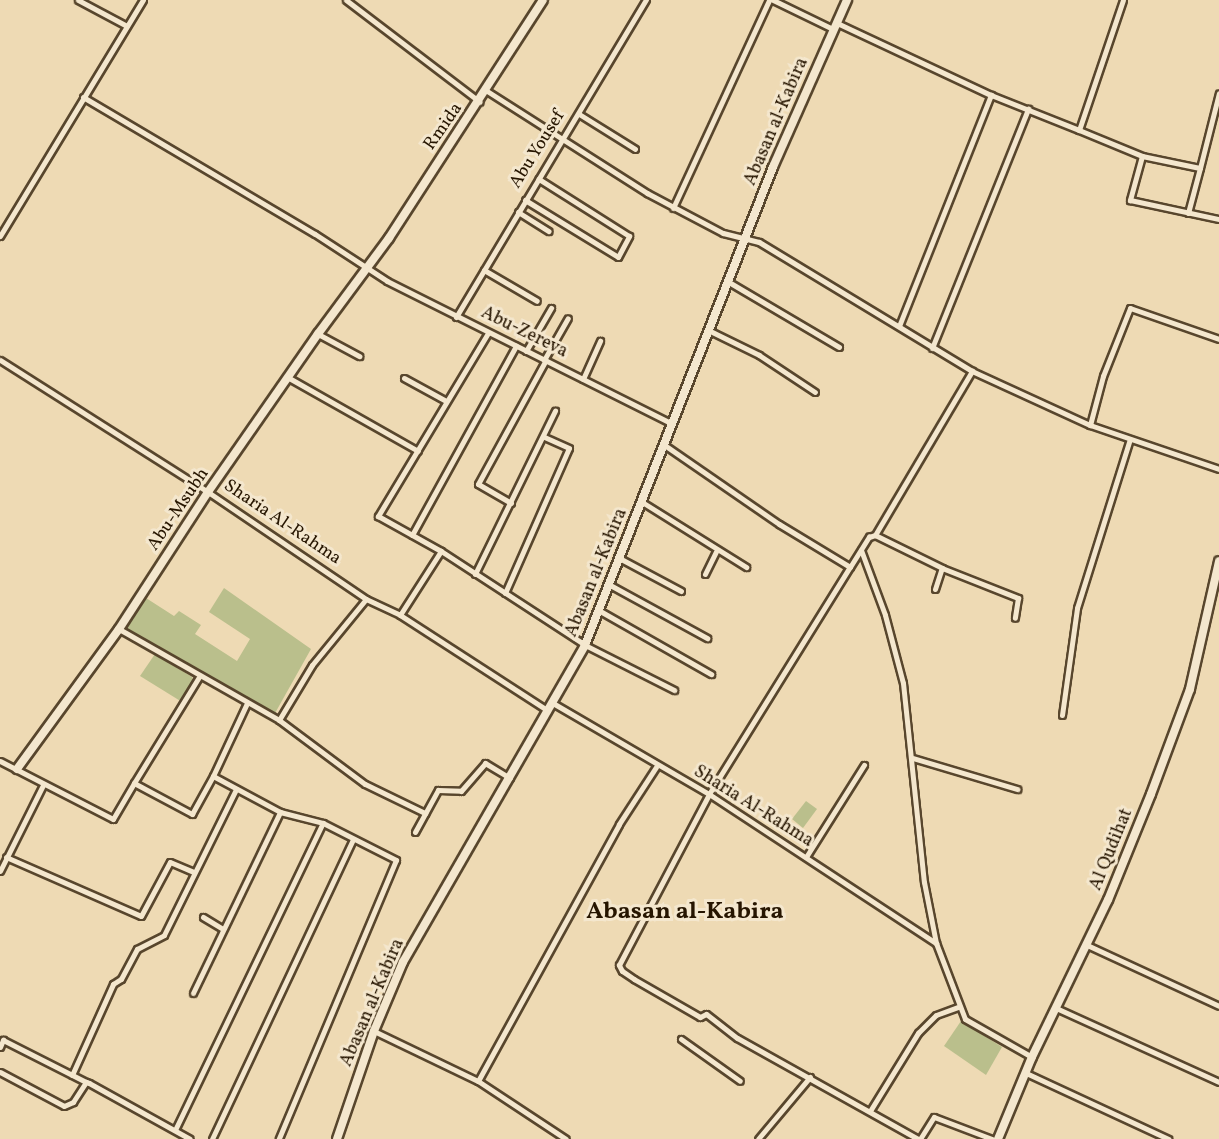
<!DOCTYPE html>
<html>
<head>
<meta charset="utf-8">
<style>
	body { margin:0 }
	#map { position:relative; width:1219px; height:1139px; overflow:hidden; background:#eedab4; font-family:Vollkorn,serif }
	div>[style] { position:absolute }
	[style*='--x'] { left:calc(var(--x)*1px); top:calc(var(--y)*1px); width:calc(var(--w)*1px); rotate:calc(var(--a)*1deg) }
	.green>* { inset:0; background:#babf8c }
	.roads { filter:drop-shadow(2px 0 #58462d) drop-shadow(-2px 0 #58462d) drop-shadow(0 2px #58462d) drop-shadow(0 -2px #58462d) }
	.street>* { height:5px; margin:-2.5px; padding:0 2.5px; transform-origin:2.5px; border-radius:2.5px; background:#f4e7ce }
	.secondary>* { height:8px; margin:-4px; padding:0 4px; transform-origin:4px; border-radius:4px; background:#f4e7ce }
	span { translate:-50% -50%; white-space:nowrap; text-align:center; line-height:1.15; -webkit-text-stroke:6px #f4e7ce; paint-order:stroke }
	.street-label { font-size:18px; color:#261500 }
	.district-label { font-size:24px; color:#261500; font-weight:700 }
</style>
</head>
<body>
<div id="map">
	<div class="green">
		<i style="clip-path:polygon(224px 588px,311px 649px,274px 715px,195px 674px,126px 628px,146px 598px,174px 616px,179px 611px,201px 625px,195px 634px,237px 661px,250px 639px,209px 612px)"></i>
		<i style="clip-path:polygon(155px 654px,192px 677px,194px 683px,182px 702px,140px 676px)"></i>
		<i style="clip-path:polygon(806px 801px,817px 809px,803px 828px,792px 819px)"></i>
		<i style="clip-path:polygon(961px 1021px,1002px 1047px,986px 1075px,944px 1046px)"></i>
	</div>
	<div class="roads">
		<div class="street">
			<i style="--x:78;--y:0;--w:55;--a:28"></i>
			<i style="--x:346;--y:0;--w:168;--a:37.3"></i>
			<i style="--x:773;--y:0;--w:67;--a:25.8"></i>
			<i style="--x:837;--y:23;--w:170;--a:25.1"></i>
			<i style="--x:487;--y:91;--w:190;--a:32.5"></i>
			<i style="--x:647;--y:193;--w:86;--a:27.8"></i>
			<i style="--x:723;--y:233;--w:37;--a:14"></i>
			<i style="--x:759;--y:242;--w:249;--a:31.2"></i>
			<i style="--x:972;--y:371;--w:130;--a:24.6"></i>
			<i style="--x:1090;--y:425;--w:136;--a:18.8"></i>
			<i style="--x:83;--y:97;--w:269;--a:30.6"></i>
			<i style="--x:315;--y:234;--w:86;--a:33.1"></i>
			<i style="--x:387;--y:281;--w:315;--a:26.6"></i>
			<i style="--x:579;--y:114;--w:66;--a:32"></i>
			<i style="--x:1079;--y:130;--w:68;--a:22.4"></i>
			<i style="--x:1142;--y:156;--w:46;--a:105.3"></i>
			<i style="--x:1130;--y:200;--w:91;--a:12.1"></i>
			<i style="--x:1142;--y:156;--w:59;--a:11.7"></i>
			<i style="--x:1200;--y:168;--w:77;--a:-75.8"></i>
			<i style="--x:525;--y:200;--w:109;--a:31.5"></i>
			<i style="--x:618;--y:257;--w:24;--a:-62"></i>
			<i style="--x:629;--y:236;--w:107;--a:-147.7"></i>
			<i style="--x:673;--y:208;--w:229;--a:-65.2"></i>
			<i style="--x:518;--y:212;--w:36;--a:32"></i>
			<i style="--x:1188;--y:213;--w:47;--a:-75.1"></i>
			<i style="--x:0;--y:236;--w:276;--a:-58.8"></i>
			<i style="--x:484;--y:270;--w:61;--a:30.3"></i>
			<i style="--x:727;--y:281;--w:130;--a:30.5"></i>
			<i style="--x:456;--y:317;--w:370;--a:-59.1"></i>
			<i style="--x:899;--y:326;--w:249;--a:-68.3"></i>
			<i style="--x:991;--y:95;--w:95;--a:21.7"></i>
			<i style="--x:1079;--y:130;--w:137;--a:-71.3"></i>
			<i style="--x:708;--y:330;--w:57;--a:26.1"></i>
			<i style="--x:759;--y:355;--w:67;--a:33.5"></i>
			<i style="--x:488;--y:333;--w:214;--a:121"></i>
			<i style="--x:378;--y:516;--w:72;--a:29.1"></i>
			<i style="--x:441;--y:551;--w:172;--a:33.1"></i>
			<i style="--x:585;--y:645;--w:100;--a:26.8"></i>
			<i style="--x:318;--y:334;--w:47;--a:28.2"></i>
			<i style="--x:932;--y:348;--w:258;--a:-68.1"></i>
			<i style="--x:526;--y:351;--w:50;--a:-59.8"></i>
			<i style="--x:0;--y:360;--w:246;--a:32.4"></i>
			<i style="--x:208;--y:492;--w:191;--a:34.1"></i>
			<i style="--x:366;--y:599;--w:38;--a:25"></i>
			<i style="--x:400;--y:615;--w:175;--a:32.9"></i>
			<i style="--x:544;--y:360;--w:48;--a:-60.3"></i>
			<i style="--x:289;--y:378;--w:148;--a:29.5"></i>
			<i style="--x:404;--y:378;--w:48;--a:28.7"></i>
			<i style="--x:583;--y:379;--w:42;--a:-65.9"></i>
			<i style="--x:1090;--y:425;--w:51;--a:-75.1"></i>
			<i style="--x:1103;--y:376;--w:73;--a:-68.3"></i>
			<i style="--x:1130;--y:308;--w:94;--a:19.2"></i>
			<i style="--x:663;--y:444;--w:141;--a:34.6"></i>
			<i style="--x:779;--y:524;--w:83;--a:31.2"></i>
			<i style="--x:642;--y:502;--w:123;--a:32"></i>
			<i style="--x:511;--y:503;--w:38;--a:-150"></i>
			<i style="--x:478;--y:484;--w:141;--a:-61.3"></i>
			<i style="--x:412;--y:535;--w:216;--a:-61.2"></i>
			<i style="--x:875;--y:535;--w:75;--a:26.2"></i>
			<i style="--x:942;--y:568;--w:82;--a:21.5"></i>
			<i style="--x:1018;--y:598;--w:20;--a:99"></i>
			<i style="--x:861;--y:550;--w:69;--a:69.7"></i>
			<i style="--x:885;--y:615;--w:70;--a:75.2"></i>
			<i style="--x:903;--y:683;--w:200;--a:84"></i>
			<i style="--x:924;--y:882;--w:62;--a:78.9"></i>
			<i style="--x:936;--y:943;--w:81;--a:69.1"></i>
			<i style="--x:965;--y:1019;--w:77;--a:29.6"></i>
			<i style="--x:621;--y:559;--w:68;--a:28.1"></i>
			<i style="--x:475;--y:574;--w:182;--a:-63.9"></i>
			<i style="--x:705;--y:574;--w:25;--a:-64"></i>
			<i style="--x:610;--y:585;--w:111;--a:28.7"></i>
			<i style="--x:935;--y:589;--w:22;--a:-72"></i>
			<i style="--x:505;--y:593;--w:158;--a:-66.2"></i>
			<i style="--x:569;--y:448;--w:27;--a:-156"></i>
			<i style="--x:600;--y:611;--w:128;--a:29.6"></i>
			<i style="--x:400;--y:615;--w:76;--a:-57.4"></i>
			<i style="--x:119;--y:629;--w:184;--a:29.6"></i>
			<i style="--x:279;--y:720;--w:107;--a:36.7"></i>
			<i style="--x:365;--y:784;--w:67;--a:25.8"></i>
			<i style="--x:551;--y:702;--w:183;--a:30.2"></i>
			<i style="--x:709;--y:794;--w:272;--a:33.3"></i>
			<i style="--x:1062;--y:715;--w:108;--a:-82"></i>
			<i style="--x:1077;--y:608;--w:177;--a:-72.6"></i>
			<i style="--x:279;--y:720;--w:64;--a:-59"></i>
			<i style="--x:312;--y:665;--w:85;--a:-50.7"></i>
			<i style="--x:913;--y:758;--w:109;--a:16.6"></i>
			<i style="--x:0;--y:761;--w:127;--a:27.2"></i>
			<i style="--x:113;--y:819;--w:42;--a:-59.7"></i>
			<i style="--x:134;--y:783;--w:66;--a:28.1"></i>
			<i style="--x:192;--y:814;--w:43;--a:-61.1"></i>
			<i style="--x:213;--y:776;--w:76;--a:28.2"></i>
			<i style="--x:280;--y:812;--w:44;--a:14.3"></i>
			<i style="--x:323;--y:823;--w:82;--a:26.9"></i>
			<i style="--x:396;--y:860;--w:303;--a:112.8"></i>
			<i style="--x:213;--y:776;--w:81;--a:-65"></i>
			<i style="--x:134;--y:783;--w:124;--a:-58.5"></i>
			<i style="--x:415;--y:832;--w:48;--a:-61.3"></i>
			<i style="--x:438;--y:790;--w:23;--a:2"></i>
			<i style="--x:461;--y:791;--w:37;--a:-49"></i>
			<i style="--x:485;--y:763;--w:29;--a:31"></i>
			<i style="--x:6;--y:857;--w:147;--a:23.6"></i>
			<i style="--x:141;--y:916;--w:61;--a:-61.8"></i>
			<i style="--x:170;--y:862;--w:26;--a:23"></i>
			<i style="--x:806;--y:857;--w:109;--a:-57.8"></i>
			<i style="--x:0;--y:871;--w:96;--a:-63.4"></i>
			<i style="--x:203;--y:917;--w:23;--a:31"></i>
			<i style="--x:1087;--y:945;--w:145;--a:24.8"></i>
			<i style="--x:193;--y:993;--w:201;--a:-64.3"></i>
			<i style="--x:1056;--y:1008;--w:179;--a:24.4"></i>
			<i style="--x:374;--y:1031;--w:115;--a:25.7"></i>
			<i style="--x:478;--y:1081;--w:105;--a:33.4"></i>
			<i style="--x:681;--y:1039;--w:72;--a:35.4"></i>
			<i style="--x:0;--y:1047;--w:8;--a:-67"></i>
			<i style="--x:3;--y:1040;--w:93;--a:26.8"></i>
			<i style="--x:0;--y:1072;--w:72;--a:28"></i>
			<i style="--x:64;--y:1106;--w:10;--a:-24"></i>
			<i style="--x:73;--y:1102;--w:24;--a:-57"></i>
			<i style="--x:86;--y:1082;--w:3;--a:18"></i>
			<i style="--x:89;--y:1083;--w:115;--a:29"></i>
			<i style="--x:1026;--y:1073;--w:157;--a:24.9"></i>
			<i style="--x:72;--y:1075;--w:100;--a:-65.7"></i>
			<i style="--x:113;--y:984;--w:9;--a:-32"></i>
			<i style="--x:121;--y:979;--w:34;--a:-62"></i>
			<i style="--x:137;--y:949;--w:30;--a:-27"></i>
			<i style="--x:164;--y:935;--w:163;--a:-63.7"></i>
			<i style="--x:478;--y:1081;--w:293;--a:-61.2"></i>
			<i style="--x:619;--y:824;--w:68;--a:-57"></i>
			<i style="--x:870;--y:1111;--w:92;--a:-58.4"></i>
			<i style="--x:918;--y:1033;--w:25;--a:-45"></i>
			<i style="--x:936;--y:1015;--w:23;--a:-20"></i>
			<i style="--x:175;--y:1130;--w:341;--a:-64.3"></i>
			<i style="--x:212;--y:1139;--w:331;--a:-64.8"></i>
			<i style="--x:758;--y:1139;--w:81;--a:-50"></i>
			<i style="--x:918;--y:1139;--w:207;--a:-150.8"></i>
			<i style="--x:737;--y:1038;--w:39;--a:-142"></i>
			<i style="--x:706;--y:1014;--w:7;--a:153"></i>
			<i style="--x:700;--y:1017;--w:76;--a:-150.1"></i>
			<i style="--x:634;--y:979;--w:14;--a:-146"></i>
			<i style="--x:622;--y:971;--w:7;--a:-117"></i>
			<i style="--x:619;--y:965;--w:193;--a:-62.2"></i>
			<i style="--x:709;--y:794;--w:267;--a:-58.2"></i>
			<i style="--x:850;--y:567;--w:36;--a:-58"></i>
			<i style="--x:869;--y:537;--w:6;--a:-18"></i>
			<i style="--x:875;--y:535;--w:191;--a:-59.4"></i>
			<i style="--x:920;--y:1139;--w:26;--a:-58"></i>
			<i style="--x:934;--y:1117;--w:62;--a:20.8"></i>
		</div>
		<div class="secondary">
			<i style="--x:17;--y:769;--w:173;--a:-53.9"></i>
			<i style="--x:119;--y:629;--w:163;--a:-57"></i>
			<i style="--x:208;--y:492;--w:193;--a:-55.2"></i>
			<i style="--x:318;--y:334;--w:119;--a:-53.5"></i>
			<i style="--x:389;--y:238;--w:283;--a:-57.1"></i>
			<i style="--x:337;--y:1139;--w:114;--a:-71.1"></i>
			<i style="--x:374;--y:1031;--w:75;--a:-67.2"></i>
			<i style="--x:403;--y:962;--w:366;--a:-60.1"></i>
			<i style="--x:585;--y:645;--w:514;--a:-68.53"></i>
			<i style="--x:773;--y:167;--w:183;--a:-66.1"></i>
			<i style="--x:998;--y:1139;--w:89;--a:-67.5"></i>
			<i style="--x:1032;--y:1057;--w:174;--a:-64.2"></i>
			<i style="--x:1108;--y:900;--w:114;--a:-67.9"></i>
			<i style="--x:1151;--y:794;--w:112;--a:-69.6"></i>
			<i style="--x:1190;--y:689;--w:131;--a:-77.2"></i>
		</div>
	</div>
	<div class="street-label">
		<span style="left:777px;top:122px;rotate:-67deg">Abasan al-Kabira</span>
		<span style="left:444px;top:127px;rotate:-55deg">Rmida</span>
		<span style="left:538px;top:150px;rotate:-58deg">Abu Yousef</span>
		<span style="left:524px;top:333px;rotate:26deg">Abu-Zereva</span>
		<span style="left:179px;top:510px;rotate:-56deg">Abu-Msubh</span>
		<span style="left:282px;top:523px;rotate:34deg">Sharia Al-Rahma</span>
		<span style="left:597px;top:573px;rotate:-68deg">Abasan al-Kabira</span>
		<span style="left:753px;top:807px;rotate:32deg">Sharia Al-Rahma</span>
		<span style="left:1112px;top:850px;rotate:-68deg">Al Qudihat</span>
		<span style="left:373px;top:1003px;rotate:-67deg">Abasan al-Kabira</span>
	</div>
	<div class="district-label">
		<span style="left:685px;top:913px">Abasan al-Kabira</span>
	</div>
</div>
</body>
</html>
